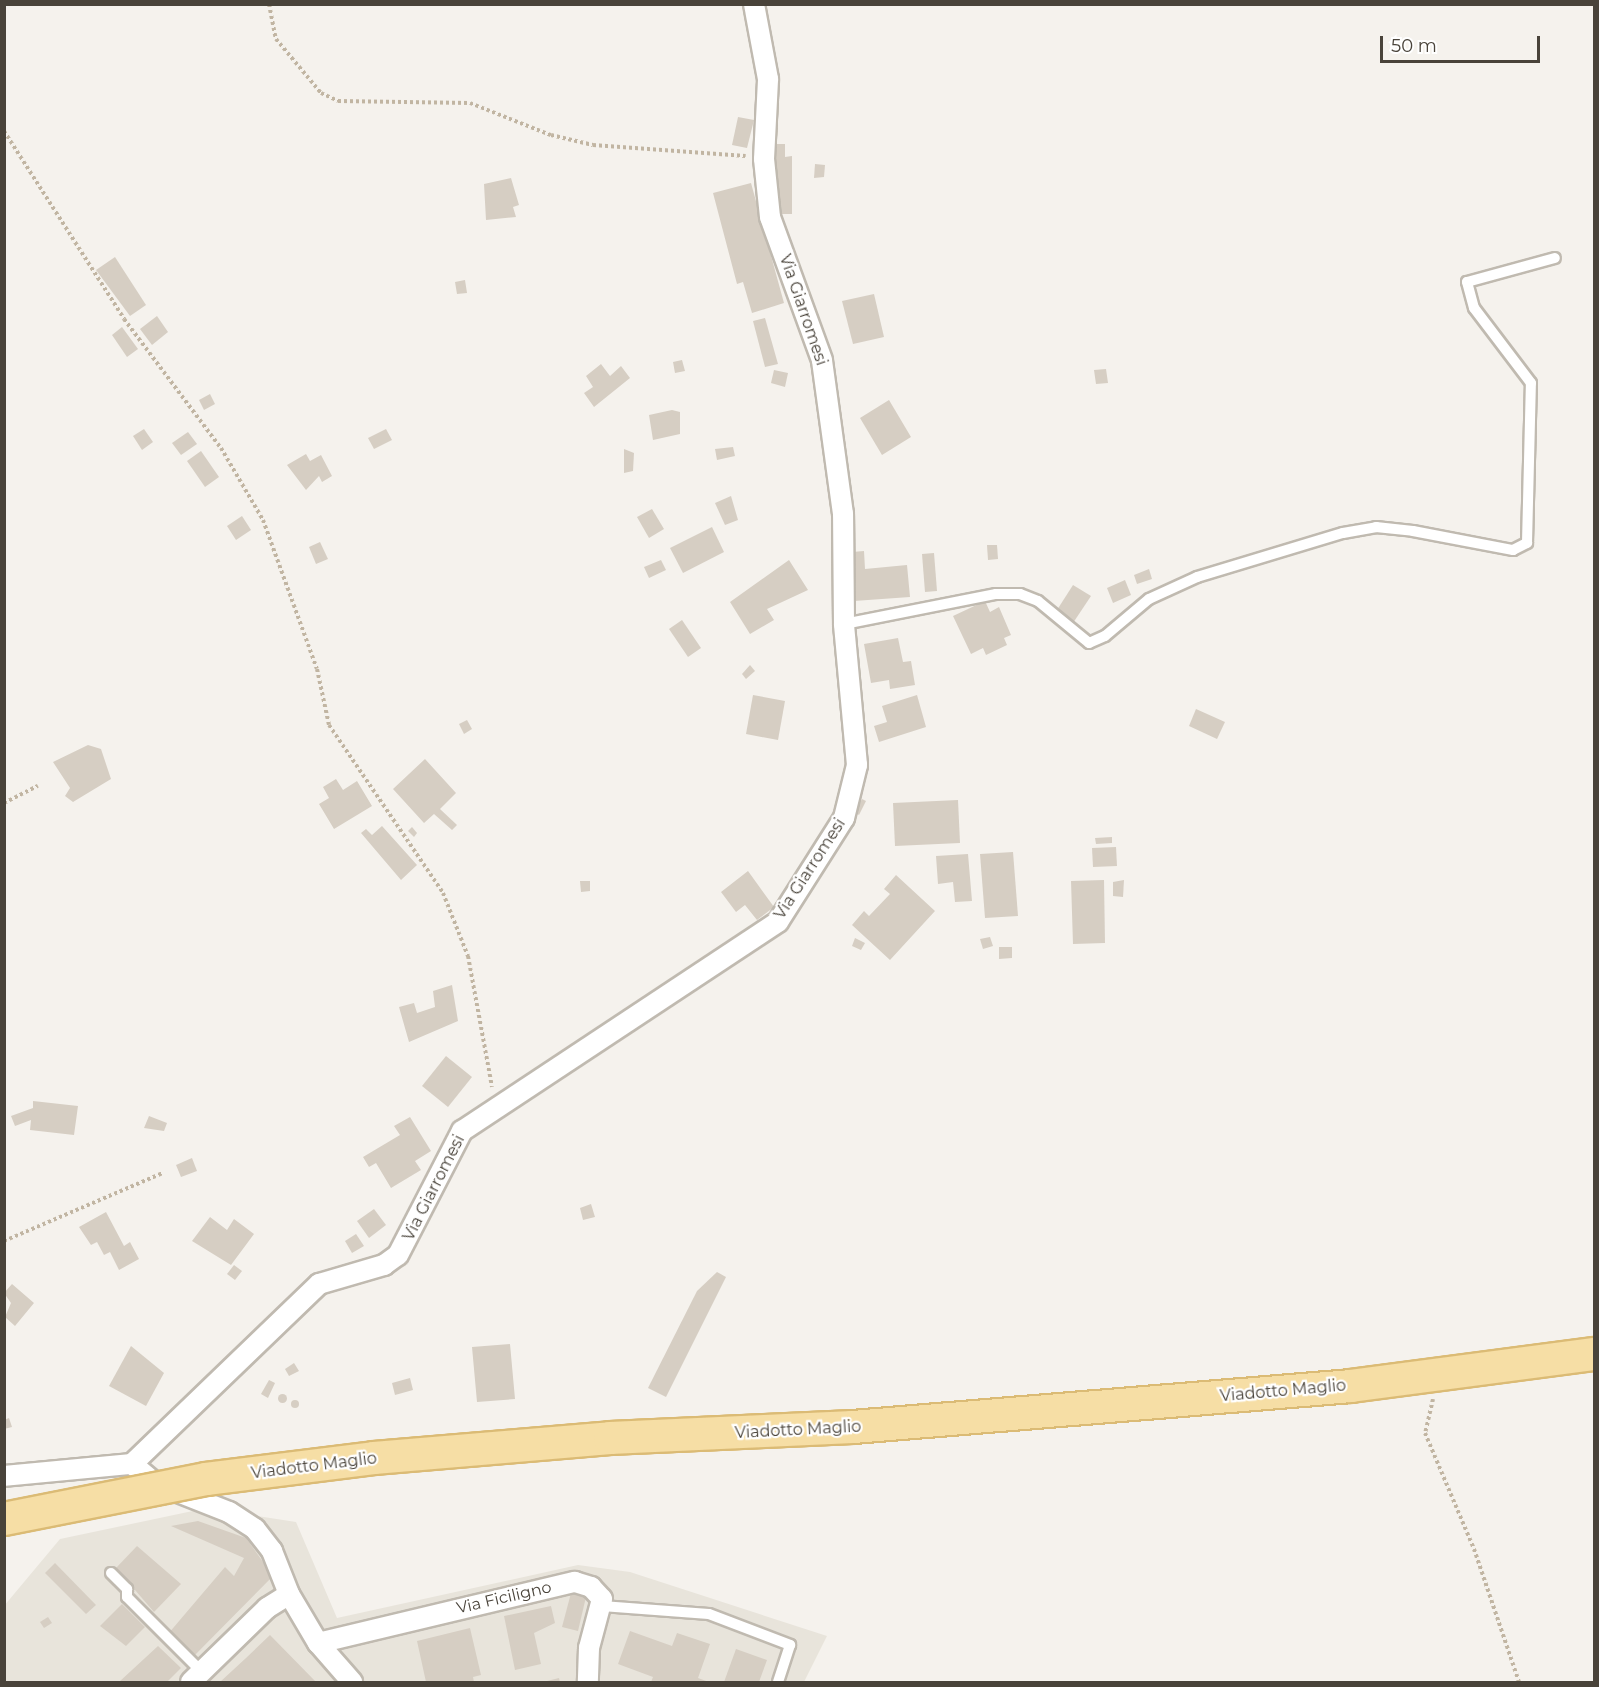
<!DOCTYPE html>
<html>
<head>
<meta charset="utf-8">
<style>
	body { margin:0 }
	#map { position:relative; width:1599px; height:1687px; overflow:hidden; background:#f5f2ed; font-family:Montserrat,sans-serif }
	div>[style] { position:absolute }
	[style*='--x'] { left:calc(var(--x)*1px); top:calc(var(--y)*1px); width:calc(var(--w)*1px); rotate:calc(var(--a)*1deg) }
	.residential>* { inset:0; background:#e8e4db }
	.building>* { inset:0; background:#d6cec3 }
	.round { border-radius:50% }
	.path>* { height:4px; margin-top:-2px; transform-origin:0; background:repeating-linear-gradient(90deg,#c1b5a2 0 3px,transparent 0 6px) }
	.roads { filter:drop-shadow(2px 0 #c0bab0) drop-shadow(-2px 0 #c0bab0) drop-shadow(0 2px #c0bab0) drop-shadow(0 -2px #c0bab0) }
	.service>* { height:10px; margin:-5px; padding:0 5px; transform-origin:5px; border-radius:5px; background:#fff }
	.minor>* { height:20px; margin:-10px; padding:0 10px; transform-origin:10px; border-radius:10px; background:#fff }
	.bridges { filter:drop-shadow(2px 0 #dbbb75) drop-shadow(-2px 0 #dbbb75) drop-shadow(0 2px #dbbb75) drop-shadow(0 -2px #dbbb75) }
	.primary-bridge>* { height:32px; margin:-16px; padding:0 16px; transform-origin:16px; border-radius:16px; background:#f6dea5 }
	span { translate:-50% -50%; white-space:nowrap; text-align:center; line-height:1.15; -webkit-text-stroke:4.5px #fff; paint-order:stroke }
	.street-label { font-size:16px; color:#49433a }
	.frame { position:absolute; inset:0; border:6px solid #49433a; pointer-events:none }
	.scale { position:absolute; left:1380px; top:36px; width:160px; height:27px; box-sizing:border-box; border:3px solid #49433a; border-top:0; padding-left:8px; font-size:18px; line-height:21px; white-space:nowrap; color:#49433a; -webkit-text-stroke:4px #fff; paint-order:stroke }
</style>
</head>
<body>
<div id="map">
	<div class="residential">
		<i style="clip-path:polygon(207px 1508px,296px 1522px,337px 1618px,578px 1565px,630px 1572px,827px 1636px,804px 1682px,5px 1682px,4px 1606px,60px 1539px)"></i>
	</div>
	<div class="building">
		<i style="clip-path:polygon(738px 117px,754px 120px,747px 148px,732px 145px)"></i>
		<i style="clip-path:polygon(774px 144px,785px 144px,785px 157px,792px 156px,792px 214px,779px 214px)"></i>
		<i style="clip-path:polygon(815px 164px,825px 165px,824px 177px,814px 178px)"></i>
		<i style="clip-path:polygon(511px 178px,519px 205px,513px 207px,516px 217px,486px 220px,484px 184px)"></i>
		<i style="clip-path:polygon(751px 183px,784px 303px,752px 313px,743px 282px,737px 284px,713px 193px)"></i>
		<i style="clip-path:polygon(115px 257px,146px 305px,130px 316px,96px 270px)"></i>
		<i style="clip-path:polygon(465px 280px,467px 293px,457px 294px,455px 282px)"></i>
		<i style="clip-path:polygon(874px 294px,884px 337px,853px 344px,842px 301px)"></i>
		<i style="clip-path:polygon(157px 316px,168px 332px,152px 345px,140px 329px)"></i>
		<i style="clip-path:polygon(765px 318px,778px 364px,765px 367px,753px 321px)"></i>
		<i style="clip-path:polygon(122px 327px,138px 349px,127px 357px,112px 335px)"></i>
		<i style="clip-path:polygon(682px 360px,685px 371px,675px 373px,673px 362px)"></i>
		<i style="clip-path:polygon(601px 364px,610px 376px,621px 366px,630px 378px,594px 407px,584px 393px,593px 387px,586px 376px)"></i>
		<i style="clip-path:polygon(1106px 369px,1108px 383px,1096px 384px,1094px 370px)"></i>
		<i style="clip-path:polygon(774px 370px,788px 373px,785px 387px,771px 383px)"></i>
		<i style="clip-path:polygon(210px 394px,215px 404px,204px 410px,199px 400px)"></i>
		<i style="clip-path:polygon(889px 400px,911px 437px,882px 455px,860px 418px)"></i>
		<i style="clip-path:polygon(672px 410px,680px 412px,680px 434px,653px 440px,649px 415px)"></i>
		<i style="clip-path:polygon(144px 429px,153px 442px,142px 450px,133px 436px)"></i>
		<i style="clip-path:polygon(386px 429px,392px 440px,374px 449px,368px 438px)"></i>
		<i style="clip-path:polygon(188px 432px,197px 444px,181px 455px,172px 443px)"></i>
		<i style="clip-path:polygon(733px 447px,735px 456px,717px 460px,715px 449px)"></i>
		<i style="clip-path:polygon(624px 449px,634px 453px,633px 471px,624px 473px)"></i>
		<i style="clip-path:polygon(201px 451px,219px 477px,205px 487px,187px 461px)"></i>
		<i style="clip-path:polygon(306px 454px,310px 461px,321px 455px,332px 476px,322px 482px,319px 476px,306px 490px,287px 465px)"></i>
		<i style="clip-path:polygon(731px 496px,738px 520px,725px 525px,715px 503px)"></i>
		<i style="clip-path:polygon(652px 509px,664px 529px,649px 538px,637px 517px)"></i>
		<i style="clip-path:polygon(242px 516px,251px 530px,236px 540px,227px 526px)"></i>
		<i style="clip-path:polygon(712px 527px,724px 552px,683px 573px,670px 548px)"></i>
		<i style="clip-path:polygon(320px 542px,328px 559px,316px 564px,309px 547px)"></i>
		<i style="clip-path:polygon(987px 545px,997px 545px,998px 559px,988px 560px)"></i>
		<i style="clip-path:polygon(864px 551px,865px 569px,907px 565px,910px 597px,854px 601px,852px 552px)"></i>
		<i style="clip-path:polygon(934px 553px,937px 591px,925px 592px,922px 554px)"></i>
		<i style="clip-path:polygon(661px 560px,666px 570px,649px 578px,644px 567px)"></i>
		<i style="clip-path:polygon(789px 560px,808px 590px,767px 609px,774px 620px,750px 634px,730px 602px)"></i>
		<i style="clip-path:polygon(1149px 569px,1152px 579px,1137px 584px,1134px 575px)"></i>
		<i style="clip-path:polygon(1125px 580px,1131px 595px,1113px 603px,1107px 588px)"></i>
		<i style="clip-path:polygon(1073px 585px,1091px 596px,1071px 626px,1057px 610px)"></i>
		<i style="clip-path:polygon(985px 601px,990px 612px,999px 607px,1011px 635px,1004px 638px,1007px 645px,986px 655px,983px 648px,971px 654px,953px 616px)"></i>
		<i style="clip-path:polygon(682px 620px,701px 648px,688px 657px,669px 629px)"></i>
		<i style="clip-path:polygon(898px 638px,903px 662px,911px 661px,915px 685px,890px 689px,889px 680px,871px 683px,864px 644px)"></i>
		<i style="clip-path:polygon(750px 665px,755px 671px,746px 679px,742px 674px)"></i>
		<i style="clip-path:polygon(753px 695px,785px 701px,778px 740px,746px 734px)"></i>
		<i style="clip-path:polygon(917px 695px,926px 727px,879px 742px,874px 726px,887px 722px,882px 706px)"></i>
		<i style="clip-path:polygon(1196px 709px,1225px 722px,1217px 739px,1189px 726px)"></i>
		<i style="clip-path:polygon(467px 720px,472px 729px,464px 734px,459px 724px)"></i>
		<i style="clip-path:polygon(88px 745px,101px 749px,111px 779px,73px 802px,65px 796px,70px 788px,53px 762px)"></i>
		<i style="clip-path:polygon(425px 759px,456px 793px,440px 809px,457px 825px,452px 830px,434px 814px,424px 823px,393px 789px)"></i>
		<i style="clip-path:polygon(336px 779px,343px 790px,357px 781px,372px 806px,334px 829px,319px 804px,329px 798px,323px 787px)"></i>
		<i style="clip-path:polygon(862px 799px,866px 801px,859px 815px,855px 812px)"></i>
		<i style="clip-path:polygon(958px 800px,960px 843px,895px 846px,893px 803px)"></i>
		<i style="clip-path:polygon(382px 826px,417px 865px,401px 880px,361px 833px,366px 829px,372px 835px)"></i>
		<i style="clip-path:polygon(412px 827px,417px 833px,414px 837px,408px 831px)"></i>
		<i style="clip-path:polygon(1112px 837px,1112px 843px,1096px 844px,1095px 838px)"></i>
		<i style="clip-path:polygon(1116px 847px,1117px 866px,1093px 867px,1092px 848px)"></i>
		<i style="clip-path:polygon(1013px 852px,1018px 916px,985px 918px,980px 854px)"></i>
		<i style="clip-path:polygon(968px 854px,972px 901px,955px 902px,953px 882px,938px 884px,936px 856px)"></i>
		<i style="clip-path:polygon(748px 871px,774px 907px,757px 920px,745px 905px,736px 912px,721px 892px)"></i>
		<i style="clip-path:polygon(896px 875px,935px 911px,890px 960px,852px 925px,864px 911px,869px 916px,890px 894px,884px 889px)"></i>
		<i style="clip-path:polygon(1104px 880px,1105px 943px,1073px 944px,1071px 881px)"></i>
		<i style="clip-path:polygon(1124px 880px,1123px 897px,1113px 896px,1113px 882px)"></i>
		<i style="clip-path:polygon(580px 881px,590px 881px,590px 891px,581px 892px)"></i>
		<i style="clip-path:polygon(990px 937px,993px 946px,983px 949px,980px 939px)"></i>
		<i style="clip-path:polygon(855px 938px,865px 943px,861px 950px,852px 946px)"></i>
		<i style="clip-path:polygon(999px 947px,1012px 947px,1012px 958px,999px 959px)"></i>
		<i style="clip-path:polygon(452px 985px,458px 1021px,409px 1042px,399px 1007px,414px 1003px,417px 1013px,435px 1007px,433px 991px)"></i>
		<i style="clip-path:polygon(446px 1056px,472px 1077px,448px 1107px,422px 1086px)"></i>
		<i style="clip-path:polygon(33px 1101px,78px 1106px,74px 1135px,30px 1130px,31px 1120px,15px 1126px,11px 1116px,33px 1108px)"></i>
		<i style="clip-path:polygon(149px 1116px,167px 1123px,164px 1131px,144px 1128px)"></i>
		<i style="clip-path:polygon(410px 1117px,431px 1151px,415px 1161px,421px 1170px,391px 1188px,376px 1163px,369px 1167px,363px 1157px,400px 1135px,394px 1126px)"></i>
		<i style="clip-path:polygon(192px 1158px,197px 1171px,181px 1177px,176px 1165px)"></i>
		<i style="clip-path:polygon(591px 1204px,595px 1217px,583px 1220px,580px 1208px)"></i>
		<i style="clip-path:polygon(374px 1209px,386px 1225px,369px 1238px,357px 1221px)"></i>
		<i style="clip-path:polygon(106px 1212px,124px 1246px,130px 1242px,139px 1259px,119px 1270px,110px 1252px,104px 1255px,97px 1242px,91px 1245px,79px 1227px)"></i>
		<i style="clip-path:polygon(210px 1217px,227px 1230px,234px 1219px,254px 1234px,231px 1265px,192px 1241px)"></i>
		<i style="clip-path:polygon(356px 1234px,364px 1246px,352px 1253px,345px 1241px)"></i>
		<i style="clip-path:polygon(234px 1265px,242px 1271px,235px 1280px,227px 1274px)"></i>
		<i style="clip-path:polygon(717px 1272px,726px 1277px,666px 1397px,648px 1388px,697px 1291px)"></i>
		<i style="clip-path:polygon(12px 1284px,34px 1303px,15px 1326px,5px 1317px,11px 1303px,4px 1293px)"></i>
		<i style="clip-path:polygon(510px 1344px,515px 1399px,477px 1402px,472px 1347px)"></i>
		<i style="clip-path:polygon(131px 1346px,164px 1373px,146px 1406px,109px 1386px)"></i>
		<i style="clip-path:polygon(294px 1363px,299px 1371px,289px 1376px,285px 1369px)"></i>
		<i style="clip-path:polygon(410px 1378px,413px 1390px,395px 1395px,392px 1383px)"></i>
		<i style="clip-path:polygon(269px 1380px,275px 1383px,268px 1398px,261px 1394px)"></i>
		<i class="round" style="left:277.5px;top:1393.5px;width:9px;height:9px"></i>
		<i class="round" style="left:291px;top:1400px;width:8px;height:8px"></i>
		<i style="clip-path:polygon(9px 1418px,12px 1427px,4px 1429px,4px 1420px)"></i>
		<i style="clip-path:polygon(198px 1521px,246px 1538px,273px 1576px,193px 1657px,168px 1634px,225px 1567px,234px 1576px,244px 1558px,171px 1526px)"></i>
		<i style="clip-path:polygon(137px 1546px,181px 1584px,154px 1612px,116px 1568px)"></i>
		<i style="clip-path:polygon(55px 1563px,96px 1605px,86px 1614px,45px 1573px)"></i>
		<i style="clip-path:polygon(571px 1593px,586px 1597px,578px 1631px,562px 1627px)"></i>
		<i style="clip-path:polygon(122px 1604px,145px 1627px,126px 1646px,100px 1626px)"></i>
		<i style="clip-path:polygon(551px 1606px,555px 1623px,534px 1633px,541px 1664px,515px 1670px,504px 1616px)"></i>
		<i style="clip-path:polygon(48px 1617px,52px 1623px,44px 1628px,40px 1622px)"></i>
		<i style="clip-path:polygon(470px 1628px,481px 1675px,473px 1677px,474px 1682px,426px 1682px,417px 1641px)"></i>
		<i style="clip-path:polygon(630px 1631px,672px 1646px,677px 1633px,710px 1644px,698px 1678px,709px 1682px,651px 1682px,653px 1677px,618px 1664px)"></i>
		<i style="clip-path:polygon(270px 1635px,316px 1682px,220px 1682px,246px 1658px)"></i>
		<i style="clip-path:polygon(158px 1646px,181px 1668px,167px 1682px,119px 1682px)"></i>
		<i style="clip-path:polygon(736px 1649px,767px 1660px,759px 1682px,724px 1682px)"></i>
		<i style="clip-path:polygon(559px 1678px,560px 1682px,543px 1682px)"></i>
	</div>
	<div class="path">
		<i style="--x:269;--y:4;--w:36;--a:79"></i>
		<i style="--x:276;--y:39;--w:70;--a:50.2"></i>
		<i style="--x:321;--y:93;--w:19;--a:25"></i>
		<i style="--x:338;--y:101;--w:132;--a:0.9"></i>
		<i style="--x:470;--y:103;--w:87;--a:21.6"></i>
		<i style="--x:551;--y:135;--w:43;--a:13.4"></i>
		<i style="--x:593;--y:145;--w:153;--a:4.1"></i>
		<i style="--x:4;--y:131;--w:223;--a:57.4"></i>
		<i style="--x:124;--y:319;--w:161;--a:53.1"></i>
		<i style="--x:221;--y:448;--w:83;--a:59.7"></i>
		<i style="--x:263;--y:520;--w:158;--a:70.1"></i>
		<i style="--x:317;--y:669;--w:57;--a:77.9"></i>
		<i style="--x:329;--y:725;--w:203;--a:55.8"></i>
		<i style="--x:443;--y:893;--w:68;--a:68.4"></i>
		<i style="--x:468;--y:956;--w:133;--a:79.6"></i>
		<i style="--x:4;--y:803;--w:38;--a:-27"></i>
		<i style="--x:4;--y:1241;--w:173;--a:-23.2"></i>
		<i style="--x:1433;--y:1399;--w:35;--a:103"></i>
		<i style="--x:1425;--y:1433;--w:126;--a:67.1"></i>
		<i style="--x:1474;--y:1549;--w:140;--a:71.3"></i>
	</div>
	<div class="roads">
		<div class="service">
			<i style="--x:844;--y:624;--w:155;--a:-11.2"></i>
			<i style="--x:996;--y:594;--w:24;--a:0"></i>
			<i style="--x:1020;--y:594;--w:19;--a:21"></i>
			<i style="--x:1038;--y:601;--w:66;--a:39.5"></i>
			<i style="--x:1089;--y:643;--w:17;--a:-24"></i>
			<i style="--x:1105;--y:636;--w:57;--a:-40.1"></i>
			<i style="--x:1149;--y:599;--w:53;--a:-24.6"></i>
			<i style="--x:1197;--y:577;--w:152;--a:-16.8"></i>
			<i style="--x:1343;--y:533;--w:34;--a:-10"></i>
			<i style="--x:1376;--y:527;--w:37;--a:6"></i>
			<i style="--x:1413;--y:531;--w:102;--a:10.8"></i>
			<i style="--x:1513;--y:550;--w:16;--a:-27"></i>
			<i style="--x:1527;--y:543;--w:160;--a:-88.6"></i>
			<i style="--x:1531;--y:383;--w:94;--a:-127.2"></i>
			<i style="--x:1474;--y:308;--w:27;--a:-105"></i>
			<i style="--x:1467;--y:282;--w:91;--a:-15.3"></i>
			<i style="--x:111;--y:1573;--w:23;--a:45"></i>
			<i style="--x:127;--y:1589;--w:8;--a:90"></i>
			<i style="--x:127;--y:1597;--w:106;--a:45"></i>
			<i style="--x:602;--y:1606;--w:107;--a:4.3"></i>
			<i style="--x:709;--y:1614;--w:87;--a:20.9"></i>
			<i style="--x:790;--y:1645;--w:39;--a:108"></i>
		</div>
		<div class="minor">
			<i style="--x:132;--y:1464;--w:260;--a:-43.9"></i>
			<i style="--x:319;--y:1284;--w:68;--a:-16.3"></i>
			<i style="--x:384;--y:1265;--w:17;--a:-36"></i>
			<i style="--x:398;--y:1255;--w:140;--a:-62.7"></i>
			<i style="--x:462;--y:1131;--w:379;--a:-33.5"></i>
			<i style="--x:778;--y:922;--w:123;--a:-57.6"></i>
			<i style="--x:844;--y:818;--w:55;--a:-76.2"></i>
			<i style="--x:857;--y:765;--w:142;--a:-95.3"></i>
			<i style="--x:844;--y:624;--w:110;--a:-90.5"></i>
			<i style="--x:843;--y:514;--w:155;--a:-97.8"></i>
			<i style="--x:822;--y:360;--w:152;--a:-110"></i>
			<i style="--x:770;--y:217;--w:58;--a:-95.9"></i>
			<i style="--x:764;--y:159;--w:80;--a:-87.1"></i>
			<i style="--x:768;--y:79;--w:76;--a:-100.6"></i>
			<i style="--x:132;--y:1464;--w:30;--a:40"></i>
			<i style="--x:155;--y:1483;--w:79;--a:21.4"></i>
			<i style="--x:229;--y:1512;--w:31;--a:33"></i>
			<i style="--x:255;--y:1529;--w:28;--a:52"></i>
			<i style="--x:272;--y:1551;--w:46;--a:68.4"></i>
			<i style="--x:289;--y:1594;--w:57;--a:59.4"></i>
			<i style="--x:318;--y:1643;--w:52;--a:48.9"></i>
			<i style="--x:4;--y:1476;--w:129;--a:-5.4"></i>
			<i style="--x:318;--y:1643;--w:264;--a:-13.4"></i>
			<i style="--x:575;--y:1582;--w:17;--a:17"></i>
			<i style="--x:591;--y:1587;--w:16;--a:47"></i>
			<i style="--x:602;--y:1599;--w:51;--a:104.9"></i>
			<i style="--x:589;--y:1648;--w:34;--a:92"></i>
			<i style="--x:191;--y:1682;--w:106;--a:-44.2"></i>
			<i style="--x:267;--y:1608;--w:26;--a:-32"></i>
		</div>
	</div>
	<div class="bridges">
		<div class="primary-bridge">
			<i style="--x:4;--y:1519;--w:206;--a:-11.2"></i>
			<i style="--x:206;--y:1479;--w:169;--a:-7.1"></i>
			<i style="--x:374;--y:1458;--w:237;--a:-4.8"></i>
			<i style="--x:610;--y:1438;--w:243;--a:-2.6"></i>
			<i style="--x:853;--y:1427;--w:499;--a:-4.7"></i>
			<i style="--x:1350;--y:1386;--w:246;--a:-7.5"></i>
		</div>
	</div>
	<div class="street-label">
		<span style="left:803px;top:310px;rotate:71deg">Via Giarromesi</span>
		<span style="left:810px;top:869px;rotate:-57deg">Via Giarromesi</span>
		<span style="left:434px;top:1188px;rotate:-63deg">Via Giarromesi</span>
		<span style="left:1283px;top:1391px;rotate:-5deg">Viadotto Maglio</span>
		<span style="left:798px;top:1430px;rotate:-3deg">Viadotto Maglio</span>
		<span style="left:314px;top:1466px;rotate:-7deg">Viadotto Maglio</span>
		<span style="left:504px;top:1598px;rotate:-13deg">Via Ficiligno</span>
	</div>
	<div class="frame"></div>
	<div class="scale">50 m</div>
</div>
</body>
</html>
